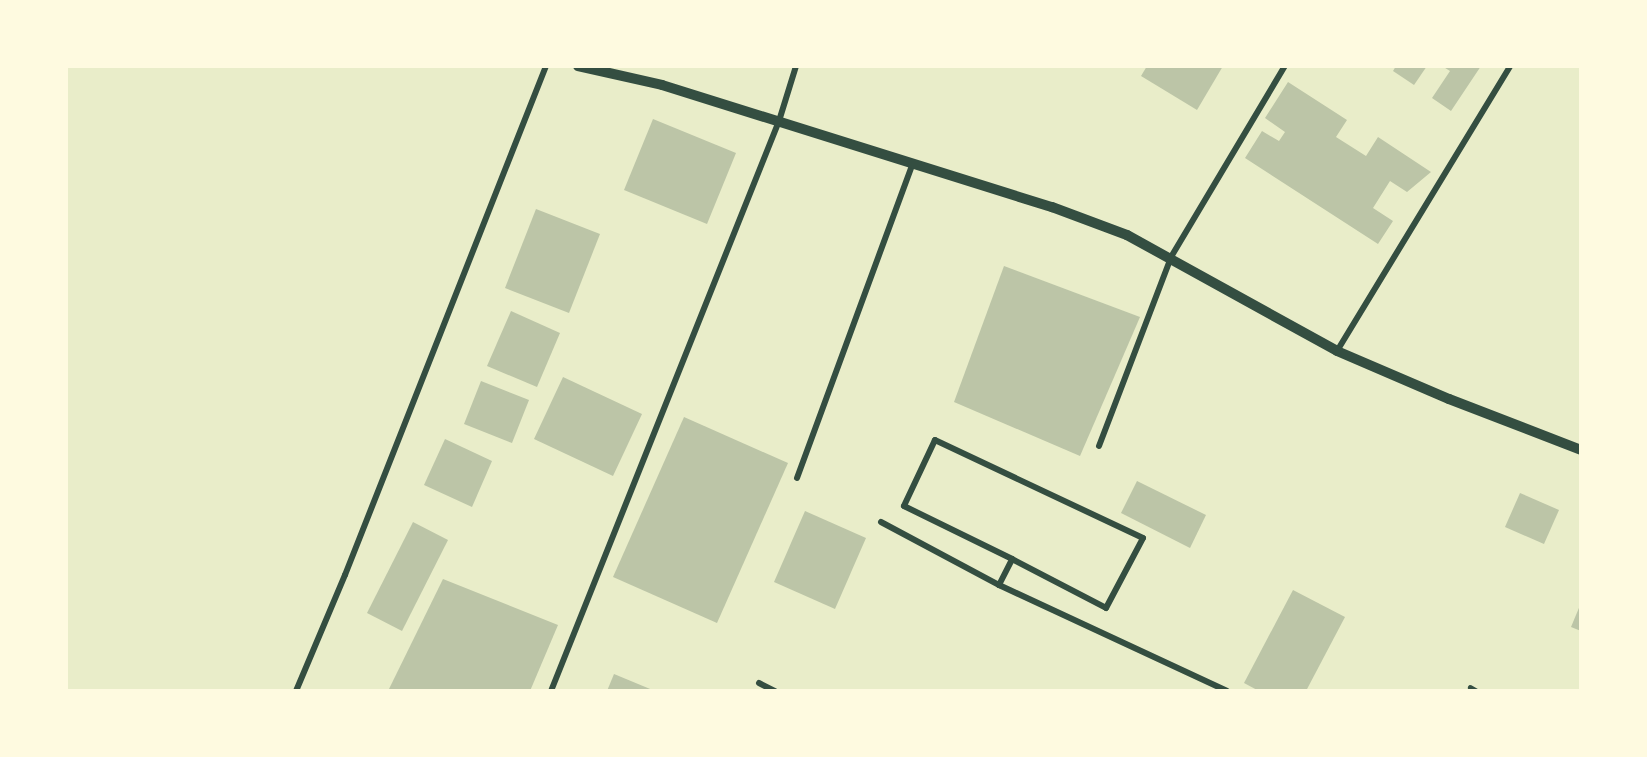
<!DOCTYPE html>
<html>
<head>
<meta charset="utf-8">
<style>
	body { margin:0 }
	#map { position:relative; width:1647px; height:757px; overflow:hidden; background:#e9edc9; font-family:"Noto Sans",sans-serif }
	div>[style] { position:absolute }
	[style*='--x'] { left:calc(var(--x)*1px); top:calc(var(--y)*1px); width:calc(var(--w)*1px); rotate:calc(var(--a)*1deg) }
	.building>* { inset:0; background:#bcc5a7 }
	.service>* { height:4.5px; margin:-2.25px; padding:0 2.25px; transform-origin:2.25px; border-radius:2.25px; background:#344e41 }
	.minor>* { height:6px; margin:-3px; padding:0 3px; transform-origin:3px; border-radius:3px; background:#344e41 }
	.tertiary>* { height:10px; margin:-5px; padding:0 5px; transform-origin:5px; border-radius:5px; background:#344e41 }
	span { translate:-50% -50%; white-space:nowrap; text-align:center; line-height:1.15; -webkit-text-stroke:4.5px #fefae0; paint-order:stroke }
	.frame { position:absolute; inset:0; border:68px solid #fefae0; pointer-events:none }
</style>
</head>
<body>
<div id="map">
	<div class="building">
		<i style="clip-path:polygon(1147px 66px,1223px 66px,1197px 110px,1141px 76px)"></i>
		<i style="clip-path:polygon(1396px 66px,1427px 66px,1414px 85px,1393px 71px)"></i>
		<i style="clip-path:polygon(1442px 66px,1481px 66px,1451px 111px,1432px 98px,1450px 71px)"></i>
		<i style="clip-path:polygon(1288px 82px,1347px 120px,1336px 137px,1366px 156px,1378px 137px,1431px 172px,1407px 192px,1390px 181px,1373px 208px,1393px 221px,1378px 244px,1245px 158px,1262px 131px,1279px 141px,1285px 132px,1265px 118px)"></i>
		<i style="clip-path:polygon(653px 119px,736px 153px,707px 224px,624px 190px)"></i>
		<i style="clip-path:polygon(536px 209px,600px 234px,569px 313px,505px 288px)"></i>
		<i style="clip-path:polygon(1004px 266px,1140px 317px,1080px 456px,954px 402px)"></i>
		<i style="clip-path:polygon(511px 311px,560px 333px,537px 387px,487px 366px)"></i>
		<i style="clip-path:polygon(563px 377px,642px 414px,613px 476px,534px 439px)"></i>
		<i style="clip-path:polygon(481px 381px,529px 400px,512px 443px,464px 424px)"></i>
		<i style="clip-path:polygon(684px 417px,788px 463px,717px 623px,613px 577px)"></i>
		<i style="clip-path:polygon(445px 439px,492px 461px,472px 507px,424px 485px)"></i>
		<i style="clip-path:polygon(1137px 481px,1206px 515px,1190px 548px,1121px 513px)"></i>
		<i style="clip-path:polygon(1520px 493px,1559px 510px,1544px 544px,1505px 527px)"></i>
		<i style="clip-path:polygon(805px 511px,866px 538px,835px 609px,774px 582px)"></i>
		<i style="clip-path:polygon(413px 522px,448px 540px,402px 631px,367px 613px)"></i>
		<i style="clip-path:polygon(443px 579px,558px 625px,530px 691px,388px 691px)"></i>
		<i style="clip-path:polygon(1293px 590px,1345px 617px,1306px 691px,1259px 691px,1244px 683px)"></i>
		<i style="clip-path:polygon(1581px 603px,1581px 631px,1571px 627px)"></i>
		<i style="clip-path:polygon(614px 674px,655px 691px,607px 691px)"></i>
	</div>
	<div class="service">
		<i style="--x:1470;--y:687;--w:8;--a:30"></i>
	</div>
	<div class="minor">
		<i style="--x:1337;--y:351;--w:333;--a:-58.7"></i>
		<i style="--x:1099;--y:446;--w:202;--a:-69.1"></i>
		<i style="--x:1171;--y:257;--w:222;--a:-59.2"></i>
		<i style="--x:797;--y:478;--w:336;--a:-69.8"></i>
		<i style="--x:881;--y:522;--w:134;--a:28.1"></i>
		<i style="--x:999;--y:585;--w:251;--a:24.9"></i>
		<i style="--x:999;--y:585;--w:29;--a:-63"></i>
		<i style="--x:1012;--y:559;--w:106;--a:27.5"></i>
		<i style="--x:1106;--y:608;--w:79;--a:-62.1"></i>
		<i style="--x:1143;--y:538;--w:230;--a:-154.8"></i>
		<i style="--x:935;--y:440;--w:73;--a:115.2"></i>
		<i style="--x:904;--y:506;--w:120;--a:26.1"></i>
		<i style="--x:759;--y:683;--w:18;--a:27"></i>
		<i style="--x:296;--y:691;--w:126;--a:-67.1"></i>
		<i style="--x:345;--y:575;--w:547;--a:-68.45"></i>
		<i style="--x:551;--y:691;--w:614;--a:-68.2"></i>
		<i style="--x:779;--y:121;--w:58;--a:-72.8"></i>
	</div>
	<div class="tertiary">
		<i style="--x:578;--y:66;--w:86;--a:12.7"></i>
		<i style="--x:662;--y:85;--w:409;--a:17.4"></i>
		<i style="--x:1052;--y:207;--w:80;--a:20.5"></i>
		<i style="--x:1127;--y:235;--w:240;--a:28.9"></i>
		<i style="--x:1337;--y:351;--w:122;--a:23.2"></i>
		<i style="--x:1449;--y:399;--w:142;--a:21.1"></i>
	</div>
	<div class="frame"></div>
</div>
</body>
</html>
